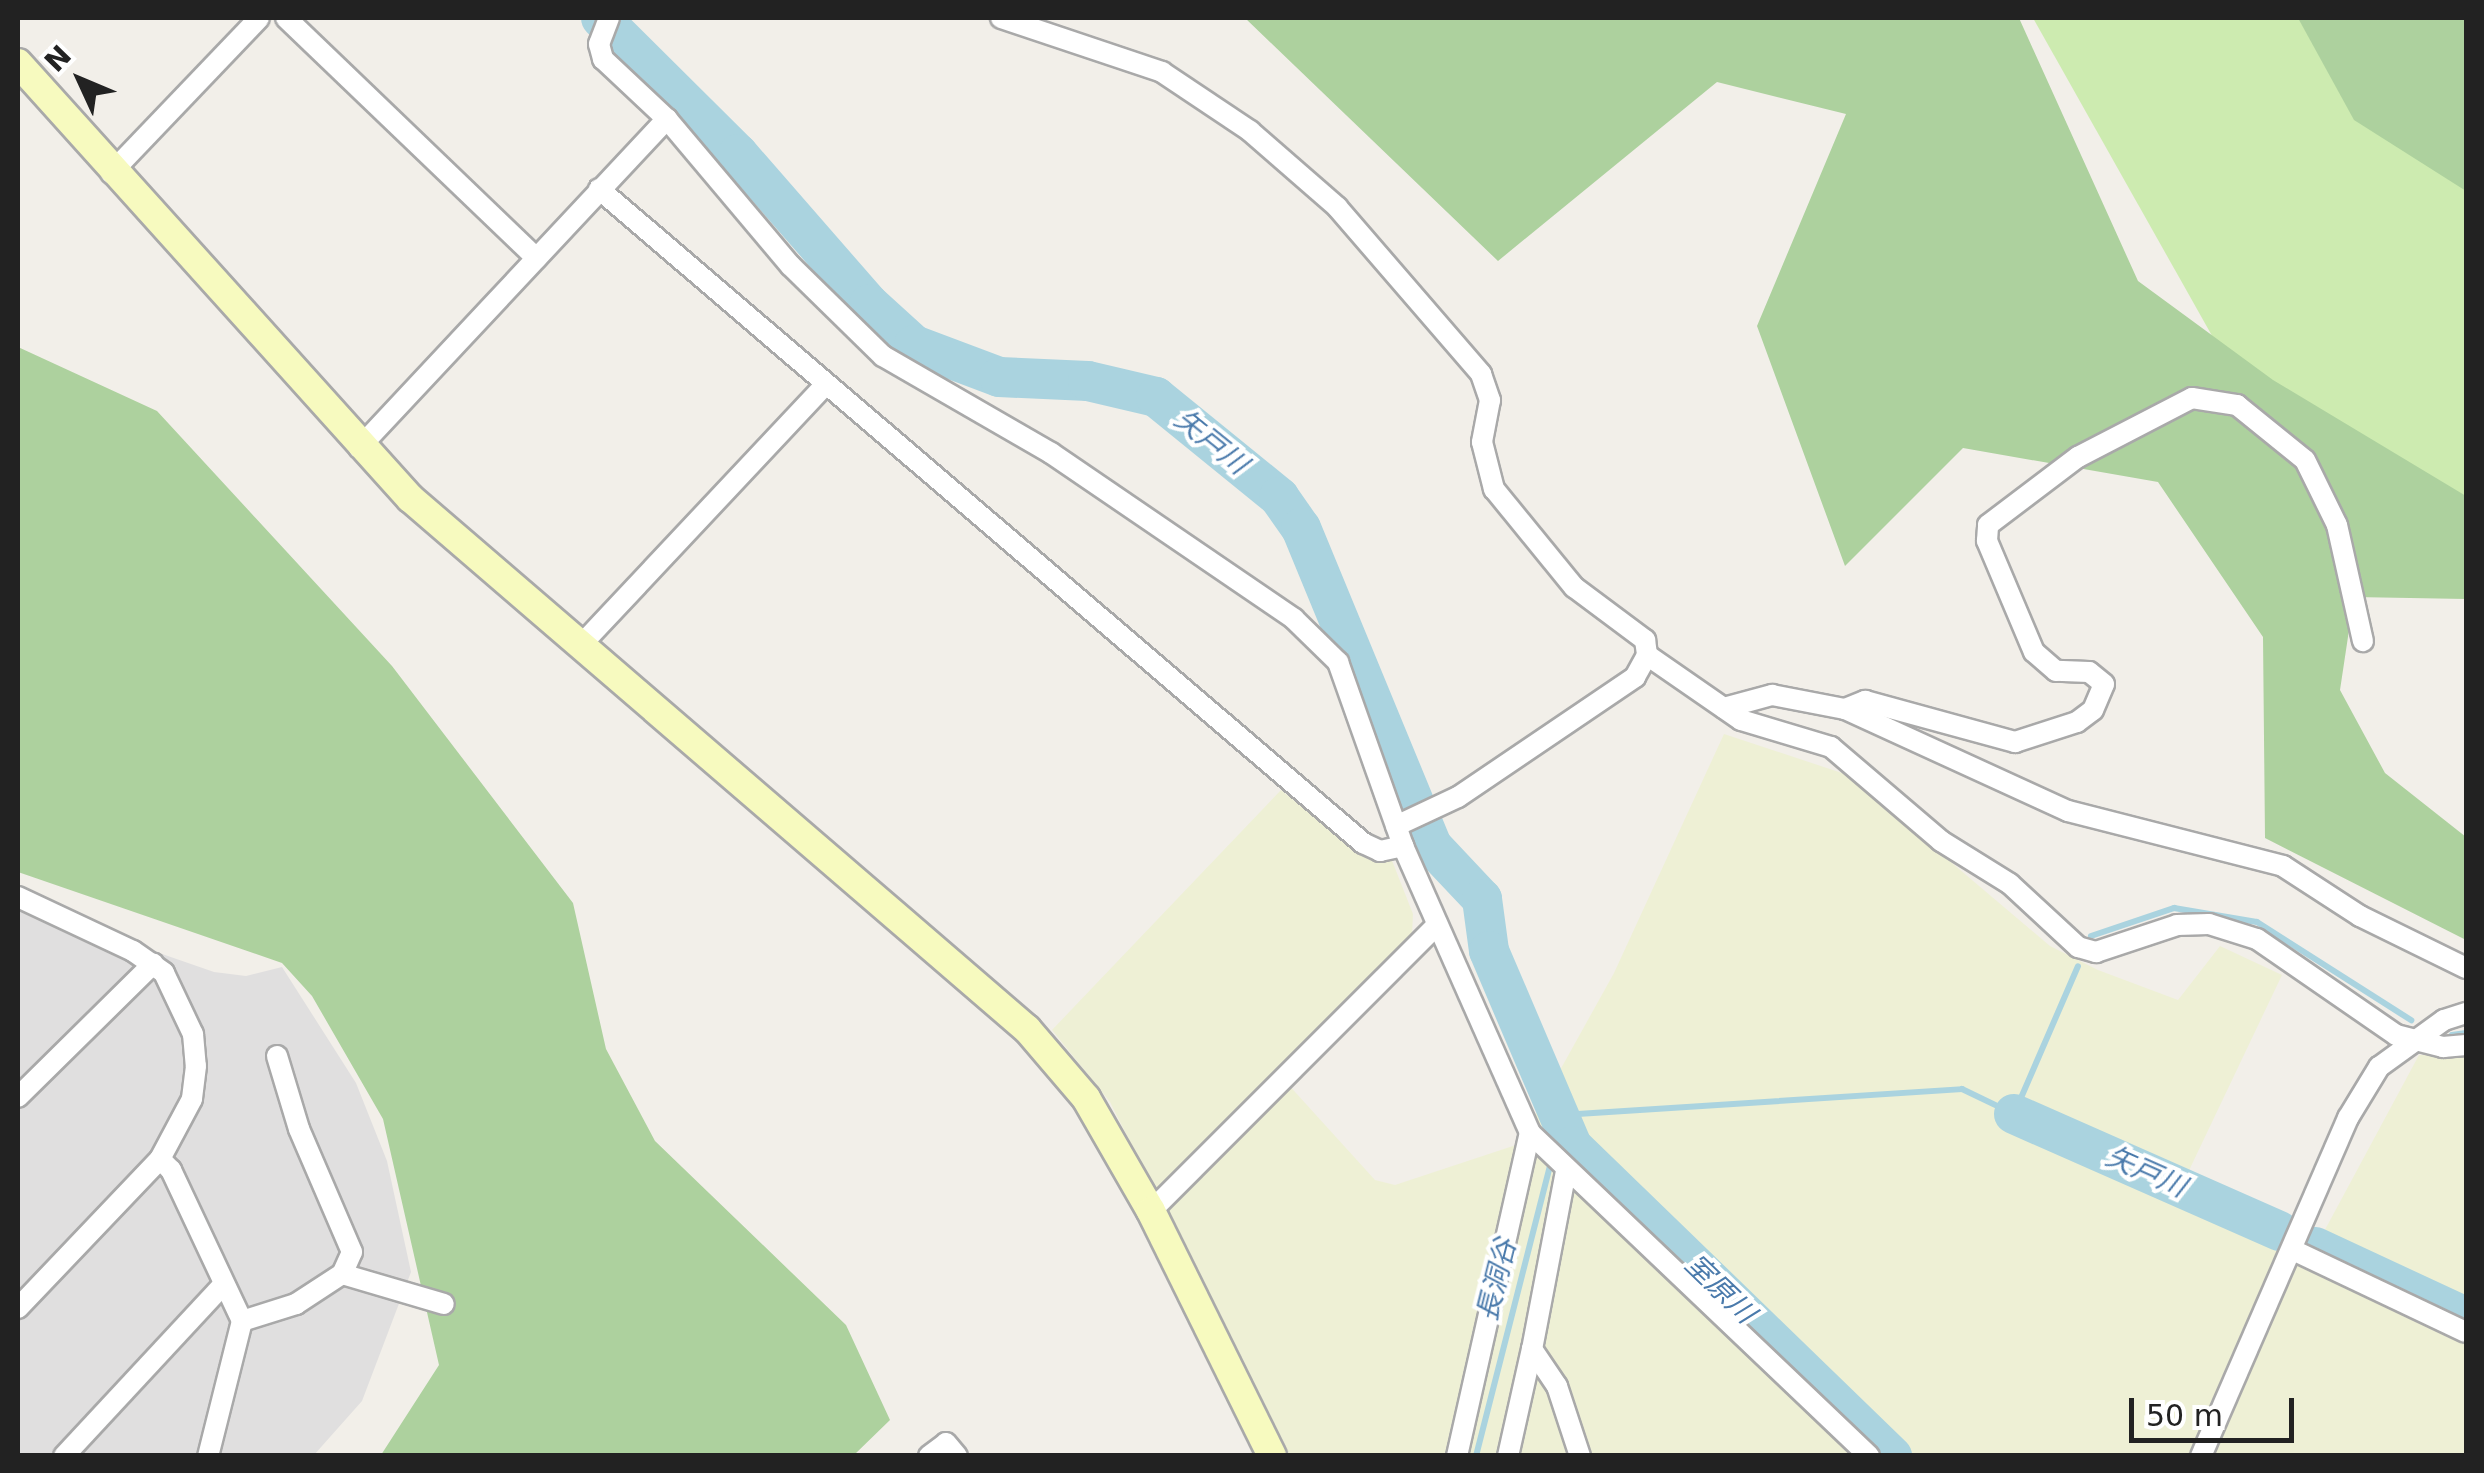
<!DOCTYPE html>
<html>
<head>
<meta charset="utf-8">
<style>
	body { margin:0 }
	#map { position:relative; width:2484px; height:1473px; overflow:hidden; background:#f2efe9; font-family:"DejaVu Sans","Noto Sans JP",sans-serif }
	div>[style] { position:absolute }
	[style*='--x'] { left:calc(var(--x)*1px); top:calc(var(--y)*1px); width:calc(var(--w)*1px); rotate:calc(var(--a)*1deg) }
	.residential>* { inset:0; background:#e0dfdf }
	.farmland>* { inset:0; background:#eef0d5 }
	.grass>* { inset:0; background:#cdebb0 }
	.forest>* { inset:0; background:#add19e }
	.stream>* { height:6px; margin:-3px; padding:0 3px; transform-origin:3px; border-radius:3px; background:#aad3df }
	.river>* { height:40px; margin:-20px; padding:0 20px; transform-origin:20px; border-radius:20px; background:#aad3df }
	.roads { filter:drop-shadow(2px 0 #a9a9a9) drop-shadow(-2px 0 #a9a9a9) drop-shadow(0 2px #a9a9a9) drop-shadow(0 -2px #a9a9a9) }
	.street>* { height:20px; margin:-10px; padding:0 10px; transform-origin:10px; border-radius:10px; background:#fff }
	.secondary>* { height:28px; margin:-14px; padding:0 14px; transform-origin:14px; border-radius:14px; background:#f7fabf }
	span { translate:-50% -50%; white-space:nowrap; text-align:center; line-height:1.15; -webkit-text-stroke:8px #fff; paint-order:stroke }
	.water-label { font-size:28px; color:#4a7aab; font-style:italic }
	.frame { position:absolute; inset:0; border:20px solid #222; pointer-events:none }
	.north { position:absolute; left:30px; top:30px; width:100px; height:100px; -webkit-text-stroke:8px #fff; paint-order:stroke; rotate:314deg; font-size:28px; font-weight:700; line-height:40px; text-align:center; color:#222 }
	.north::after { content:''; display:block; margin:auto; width:35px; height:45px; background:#222; clip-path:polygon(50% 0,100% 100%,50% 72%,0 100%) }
	.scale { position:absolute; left:2129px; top:1398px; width:165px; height:45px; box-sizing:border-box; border:5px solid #222; border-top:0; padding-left:12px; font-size:30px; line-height:35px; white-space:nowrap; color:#222; -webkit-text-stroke:8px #fff; paint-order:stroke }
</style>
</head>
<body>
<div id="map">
	<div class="residential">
		<i style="clip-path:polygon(18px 904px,214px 972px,246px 976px,282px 967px,356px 1083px,387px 1161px,411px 1272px,362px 1401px,314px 1455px,18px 1456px)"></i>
	</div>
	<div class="farmland">
		<i style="clip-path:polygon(1724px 734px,1848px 775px,2050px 946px,2098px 970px,2178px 1000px,2220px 946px,2282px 975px,2174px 1202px,2306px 1265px,2419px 1055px,2466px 1056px,2466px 1455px,1287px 1455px,1110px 1102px,1052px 1030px,1281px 790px,1360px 855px,1391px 858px,1413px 914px,1412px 935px,1276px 1071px,1375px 1180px,1395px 1185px,1519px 1144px,1614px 973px)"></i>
	</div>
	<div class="grass">
		<i style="clip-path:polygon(2033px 18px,2466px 18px,2466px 551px,2233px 373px)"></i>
	</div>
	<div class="forest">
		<i style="clip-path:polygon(1245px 18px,2019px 18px,2138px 281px,2273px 380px,2466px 496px,2466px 599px,2354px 597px,2340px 690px,2385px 773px,2466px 837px,2466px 940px,2265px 838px,2263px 637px,2158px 482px,1963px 448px,1845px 566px,1757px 326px,1846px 114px,1717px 82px,1498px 261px)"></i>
		<i style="clip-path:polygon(2298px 18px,2466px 18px,2466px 191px,2354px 120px)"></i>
		<i style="clip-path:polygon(18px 347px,157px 411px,392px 666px,573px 903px,606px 1049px,655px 1141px,846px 1325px,890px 1420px,854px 1455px,381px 1455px,439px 1365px,383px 1119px,312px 996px,282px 963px,18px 872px)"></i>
	</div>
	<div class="stream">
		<i style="--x:2091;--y:936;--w:88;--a:-18.6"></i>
		<i style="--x:2174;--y:908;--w:84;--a:9.6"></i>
		<i style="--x:2257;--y:922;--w:183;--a:32.5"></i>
		<i style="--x:2452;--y:1035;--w:14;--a:-8"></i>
		<i style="--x:1554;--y:1149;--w:35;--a:-77"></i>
		<i style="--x:1562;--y:1115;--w:401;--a:-3.7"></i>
		<i style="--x:1962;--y:1089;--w:58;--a:25.7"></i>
		<i style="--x:2014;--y:1114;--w:161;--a:-66.6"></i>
		<i style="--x:1476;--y:1456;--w:304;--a:-75.7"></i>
	</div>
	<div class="river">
		<i style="--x:601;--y:18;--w:193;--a:44.8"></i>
		<i style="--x:738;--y:154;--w:199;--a:48.9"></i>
		<i style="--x:869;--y:304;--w:61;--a:42.3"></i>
		<i style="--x:914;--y:345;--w:91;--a:20.6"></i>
		<i style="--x:999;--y:377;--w:89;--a:2.6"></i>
		<i style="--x:1088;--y:381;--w:70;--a:13.2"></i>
		<i style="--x:1156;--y:397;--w:159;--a:39.1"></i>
		<i style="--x:1279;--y:497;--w:38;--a:55"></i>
		<i style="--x:1301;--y:528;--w:344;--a:67.6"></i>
		<i style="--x:1432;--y:846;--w:73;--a:46.7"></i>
		<i style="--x:1482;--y:899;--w:52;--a:82.3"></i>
		<i style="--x:1489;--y:951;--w:212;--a:66.9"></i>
		<i style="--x:1572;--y:1146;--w:446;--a:44.1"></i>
		<i style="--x:2014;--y:1114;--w:290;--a:23.8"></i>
		<i style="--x:2315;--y:1247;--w:166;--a:24.9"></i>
	</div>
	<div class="roads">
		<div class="street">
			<i style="--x:286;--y:18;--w:347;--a:43.8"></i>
			<i style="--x:609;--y:18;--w:28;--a:111"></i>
			<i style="--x:599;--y:44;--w:16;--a:75"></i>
			<i style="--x:603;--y:59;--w:88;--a:43.2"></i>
			<i style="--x:667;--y:119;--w:192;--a:49.9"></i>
			<i style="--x:791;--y:266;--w:129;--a:44.4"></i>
			<i style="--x:883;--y:356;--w:194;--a:30"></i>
			<i style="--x:1051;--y:453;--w:294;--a:34.3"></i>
			<i style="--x:1294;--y:619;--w:62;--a:44.3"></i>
			<i style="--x:1338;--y:662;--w:195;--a:70.5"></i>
			<i style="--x:1403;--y:846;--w:314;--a:66.1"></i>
			<i style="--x:1530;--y:1133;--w:468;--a:43.6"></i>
			<i style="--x:1001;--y:18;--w:170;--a:18.5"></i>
			<i style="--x:1162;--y:72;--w:106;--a:33.8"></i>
			<i style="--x:1250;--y:131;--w:116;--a:41.1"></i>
			<i style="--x:1337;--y:207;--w:221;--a:49.2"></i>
			<i style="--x:1481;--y:374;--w:28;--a:71"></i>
			<i style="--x:1490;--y:400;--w:43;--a:100.8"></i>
			<i style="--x:1482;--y:442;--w:49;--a:75.7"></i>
			<i style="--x:1494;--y:489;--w:127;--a:50.8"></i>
			<i style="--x:1574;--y:587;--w:89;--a:36.7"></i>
			<i style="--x:1645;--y:640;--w:15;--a:82"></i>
			<i style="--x:1647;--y:655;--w:114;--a:34.7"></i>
			<i style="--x:1741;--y:720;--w:94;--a:16.7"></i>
			<i style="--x:1831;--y:747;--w:145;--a:40.5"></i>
			<i style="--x:1941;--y:841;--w:81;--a:31.9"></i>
			<i style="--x:2010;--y:884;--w:93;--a:42.8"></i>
			<i style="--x:2078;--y:947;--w:19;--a:16"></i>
			<i style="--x:2096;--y:952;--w:85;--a:-18.4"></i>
			<i style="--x:2177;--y:925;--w:32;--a:-2"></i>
			<i style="--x:2209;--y:924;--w:50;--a:17.4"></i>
			<i style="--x:2257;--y:939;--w:169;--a:34.6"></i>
			<i style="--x:2396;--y:1035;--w:49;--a:14.3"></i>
			<i style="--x:2443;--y:1047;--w:23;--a:-5"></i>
			<i style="--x:111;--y:173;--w:214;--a:-46.3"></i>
			<i style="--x:599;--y:189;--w:1006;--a:40.56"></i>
			<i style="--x:1363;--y:843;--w:19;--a:25"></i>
			<i style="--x:1380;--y:851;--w:24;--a:-12"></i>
			<i style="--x:359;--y:448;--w:451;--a:-46.9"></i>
			<i style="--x:581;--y:645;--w:358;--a:-46.8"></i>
			<i style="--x:1724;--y:708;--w:50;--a:-15.2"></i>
			<i style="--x:1772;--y:695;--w:74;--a:10.9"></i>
			<i style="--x:1845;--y:709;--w:22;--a:-22"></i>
			<i style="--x:1865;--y:701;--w:156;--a:15.3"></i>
			<i style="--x:2015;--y:742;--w:65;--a:-17.9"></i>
			<i style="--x:2077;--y:722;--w:20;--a:-37"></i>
			<i style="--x:2093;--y:710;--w:28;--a:-67"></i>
			<i style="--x:2104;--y:684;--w:19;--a:-141"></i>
			<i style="--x:2089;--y:672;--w:33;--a:-178"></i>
			<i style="--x:2056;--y:671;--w:29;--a:-139"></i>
			<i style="--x:2034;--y:652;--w:121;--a:-112.9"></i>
			<i style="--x:1987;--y:541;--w:16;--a:-86"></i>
			<i style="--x:1988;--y:525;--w:113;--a:-37.1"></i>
			<i style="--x:2078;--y:457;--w:128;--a:-27.4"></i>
			<i style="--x:2192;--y:398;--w:46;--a:8.8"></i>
			<i style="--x:2237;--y:405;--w:87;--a:39"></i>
			<i style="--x:2305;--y:460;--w:72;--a:63.8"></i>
			<i style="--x:2337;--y:525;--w:119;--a:77.4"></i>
			<i style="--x:1845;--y:709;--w:245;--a:24.6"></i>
			<i style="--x:2068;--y:811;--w:222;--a:14.3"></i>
			<i style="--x:2283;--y:866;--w:92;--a:33"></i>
			<i style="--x:2360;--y:916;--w:118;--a:26.1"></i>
			<i style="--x:1396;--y:826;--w:68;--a:-25.1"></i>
			<i style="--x:1458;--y:797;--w:214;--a:-34.1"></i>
			<i style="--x:1635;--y:677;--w:25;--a:-61"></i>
			<i style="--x:18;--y:897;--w:127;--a:25.2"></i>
			<i style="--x:133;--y:951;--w:38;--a:35"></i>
			<i style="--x:164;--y:973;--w:68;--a:64.6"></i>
			<i style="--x:193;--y:1034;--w:32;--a:85"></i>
			<i style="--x:196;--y:1066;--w:33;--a:97"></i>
			<i style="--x:192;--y:1099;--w:68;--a:118.1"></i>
			<i style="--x:160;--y:1159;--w:206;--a:133.6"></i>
			<i style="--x:277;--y:1056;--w:76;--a:73.2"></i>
			<i style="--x:299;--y:1129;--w:134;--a:66.7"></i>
			<i style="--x:352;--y:1252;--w:24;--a:114"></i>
			<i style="--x:18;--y:1097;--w:190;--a:-44.6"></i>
			<i style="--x:160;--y:1159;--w:16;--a:45"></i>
			<i style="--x:171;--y:1170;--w:167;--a:64.8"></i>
			<i style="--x:242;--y:1321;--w:139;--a:104.1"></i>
			<i style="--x:1566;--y:1171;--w:181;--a:100.8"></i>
			<i style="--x:1532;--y:1349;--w:45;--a:56"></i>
			<i style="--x:1557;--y:1386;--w:74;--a:71.8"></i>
			<i style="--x:1151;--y:1211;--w:404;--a:-45"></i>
			<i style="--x:2293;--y:1250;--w:191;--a:25.4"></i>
			<i style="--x:242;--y:1321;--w:57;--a:-17.5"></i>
			<i style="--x:296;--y:1304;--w:55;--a:-33.1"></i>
			<i style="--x:342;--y:1274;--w:106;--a:16.4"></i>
			<i style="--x:64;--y:1456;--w:231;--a:-47.1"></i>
			<i style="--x:929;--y:1456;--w:21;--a:-37"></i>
			<i style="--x:946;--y:1443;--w:17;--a:50"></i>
			<i style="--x:1457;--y:1456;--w:331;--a:-77.3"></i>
			<i style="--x:1508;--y:1456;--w:110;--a:-77.4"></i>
			<i style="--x:2201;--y:1456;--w:369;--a:-66.5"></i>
			<i style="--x:2348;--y:1118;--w:60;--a:-58.7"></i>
			<i style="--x:2379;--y:1067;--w:80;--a:-35.9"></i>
			<i style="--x:2444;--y:1020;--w:23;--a:-18"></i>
		</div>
		<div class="secondary">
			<i style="--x:18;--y:63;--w:586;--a:47.98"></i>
			<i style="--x:410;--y:498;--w:814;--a:40.72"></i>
			<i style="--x:1027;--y:1029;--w:91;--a:49.5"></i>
			<i style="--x:1086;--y:1098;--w:130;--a:60.1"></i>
			<i style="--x:1151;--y:1211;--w:273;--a:63.7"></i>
		</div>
	</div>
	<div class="water-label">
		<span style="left:1211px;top:442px;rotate:39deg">矢戸川</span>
		<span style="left:2146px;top:1172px;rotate:24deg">矢戸川</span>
		<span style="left:1497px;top:1280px;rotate:-76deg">長洞谷</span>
		<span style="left:1720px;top:1289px;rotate:44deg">室原川</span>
	</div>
	<div class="frame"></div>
	<div class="north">N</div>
	<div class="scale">50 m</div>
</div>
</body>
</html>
